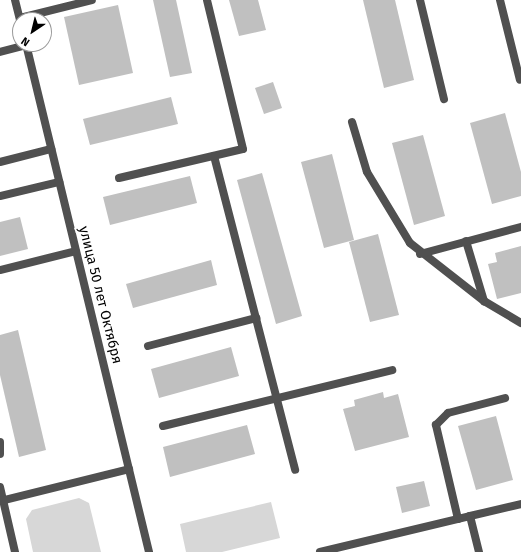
<!DOCTYPE html>
<html>
<head>
<meta charset="utf-8">
<style>
	body { margin:0 }
	#map { position:relative; width:521px; height:552px; overflow:hidden; background:#fff; font-family:"Fira Sans",sans-serif }
	div>[style] { position:absolute }
	[style*='--x'] { left:calc(var(--x)*1px); top:calc(var(--y)*1px); width:calc(var(--w)*1px); rotate:calc(var(--a)*1deg) }
	.green>* { inset:0; background:#d7d7d7 }
	.building>* { inset:0; background:#c0c0c0 }
	.lane>* { height:8px; margin:-4px; padding:0 4px; transform-origin:4px; border-radius:4px; background:#505050 }
	.street>* { height:8px; margin:-4px; padding:0 4px; transform-origin:4px; border-radius:4px; background:#505050 }
	span { translate:-50% -50%; white-space:nowrap; text-align:center; line-height:1.15; -webkit-text-stroke:3.5px #fff; paint-order:stroke }
	.street-label { font-size:14px; color:#000 }
	.north { position:absolute; left:12px; top:12px; width:40px; height:40px; box-sizing:border-box; background:#fff; border:1px solid #999; border-radius:50%; rotate:215deg; font-size:11px; font-weight:700; line-height:16px; text-align:center; color:#000 }
	.north::after { content:''; display:block; margin:auto; width:14px; height:18px; background:#000; clip-path:polygon(50% 0,100% 100%,50% 72%,0 100%) }
</style>
</head>
<body>
<div id="map">
	<div class="green">
		<i style="clip-path:polygon(79px 498px,89px 503px,101px 552px,33px 552px,26px 519px,32px 510px)"></i>
		<i style="clip-path:polygon(271px 502px,280px 538px,222px 552px,186px 552px,180px 524px)"></i>
	</div>
	<div class="building">
		<i style="clip-path:polygon(153px 0,176px 0,192px 73px,170px 77px)"></i>
		<i style="clip-path:polygon(229px 0,258px 0,266px 30px,239px 36px)"></i>
		<i style="clip-path:polygon(363px 0,395px 0,414px 80px,384px 88px)"></i>
		<i style="clip-path:polygon(118px 5px,133px 73px,79px 85px,64px 17px)"></i>
		<i style="clip-path:polygon(273px 82px,282px 108px,264px 114px,255px 88px)"></i>
		<i style="clip-path:polygon(171px 97px,178px 124px,90px 145px,83px 119px)"></i>
		<i style="clip-path:polygon(505px 113px,521px 172px,521px 196px,492px 204px,470px 123px)"></i>
		<i style="clip-path:polygon(423px 135px,445px 216px,414px 225px,392px 143px)"></i>
		<i style="clip-path:polygon(332px 154px,354px 240px,324px 248px,301px 162px)"></i>
		<i style="clip-path:polygon(262px 173px,302px 316px,276px 324px,237px 180px)"></i>
		<i style="clip-path:polygon(190px 176px,197px 203px,110px 225px,103px 197px)"></i>
		<i style="clip-path:polygon(20px 217px,28px 249px,0 256px,0 222px)"></i>
		<i style="clip-path:polygon(378px 234px,399px 315px,370px 322px,349px 242px)"></i>
		<i style="clip-path:polygon(521px 246px,521px 293px,497px 299px,488px 264px,497px 262px,495px 253px)"></i>
		<i style="clip-path:polygon(211px 260px,217px 285px,133px 308px,126px 284px)"></i>
		<i style="clip-path:polygon(18px 330px,46px 450px,19px 457px,0 375px,0 335px)"></i>
		<i style="clip-path:polygon(231px 347px,239px 376px,159px 398px,151px 369px)"></i>
		<i style="clip-path:polygon(383px 392px,384px 398px,398px 394px,409px 437px,355px 451px,343px 409px,355px 406px,354px 400px)"></i>
		<i style="clip-path:polygon(496px 416px,513px 480px,476px 490px,458px 426px)"></i>
		<i style="clip-path:polygon(247px 425px,255px 454px,170px 477px,163px 447px)"></i>
		<i style="clip-path:polygon(424px 481px,430px 506px,402px 513px,396px 487px)"></i>
	</div>
	<div class="lane">
		<i style="--x:420;--y:0;--w:102;--a:76.4"></i>
		<i style="--x:500;--y:0;--w:82;--a:76"></i>
		<i style="--x:20;--y:18;--w:74;--a:-14"></i>
		<i style="--x:0;--y:52;--w:27;--a:-15"></i>
		<i style="--x:352;--y:122;--w:52;--a:73.3"></i>
		<i style="--x:367;--y:172;--w:83;--a:58.8"></i>
		<i style="--x:410;--y:243;--w:94;--a:38.1"></i>
		<i style="--x:214;--y:156;--w:324;--a:75.5"></i>
		<i style="--x:0;--y:162;--w:53;--a:-14.3"></i>
		<i style="--x:119;--y:178;--w:127;--a:-13.2"></i>
		<i style="--x:243;--y:149;--w:153;--a:-103.6"></i>
		<i style="--x:0;--y:196;--w:61;--a:-13.3"></i>
		<i style="--x:466;--y:241;--w:63;--a:73.3"></i>
		<i style="--x:484;--y:301;--w:43;--a:30.7"></i>
		<i style="--x:420;--y:254;--w:105;--a:-15"></i>
		<i style="--x:0;--y:270;--w:78;--a:-14"></i>
		<i style="--x:148;--y:346;--w:112;--a:-14.5"></i>
		<i style="--x:163;--y:426;--w:236;--a:-13.7"></i>
		<i style="--x:0;--y:442;--w:12;--a:90"></i>
		<i style="--x:0;--y:487;--w:67;--a:77"></i>
		<i style="--x:0;--y:501;--w:133;--a:-13.9"></i>
		<i style="--x:470;--y:516;--w:52;--a:-13.2"></i>
		<i style="--x:458;--y:519;--w:97;--a:-103.2"></i>
		<i style="--x:436;--y:425;--w:17;--a:-45"></i>
		<i style="--x:448;--y:413;--w:59;--a:-14.7"></i>
		<i style="--x:320;--y:552;--w:154;--a:-13.5"></i>
		<i style="--x:470;--y:516;--w:37;--a:76"></i>
	</div>
	<div class="street">
		<i style="--x:15;--y:0;--w:21;--a:76"></i>
		<i style="--x:26;--y:44;--w:523;--a:76.39"></i>
	</div>
	<div class="street-label">
		<span style="left:100px;top:295px;rotate:76deg">улица 50 лет Октября</span>
	</div>
	<div class="north">N</div>
</div>
</body>
</html>
